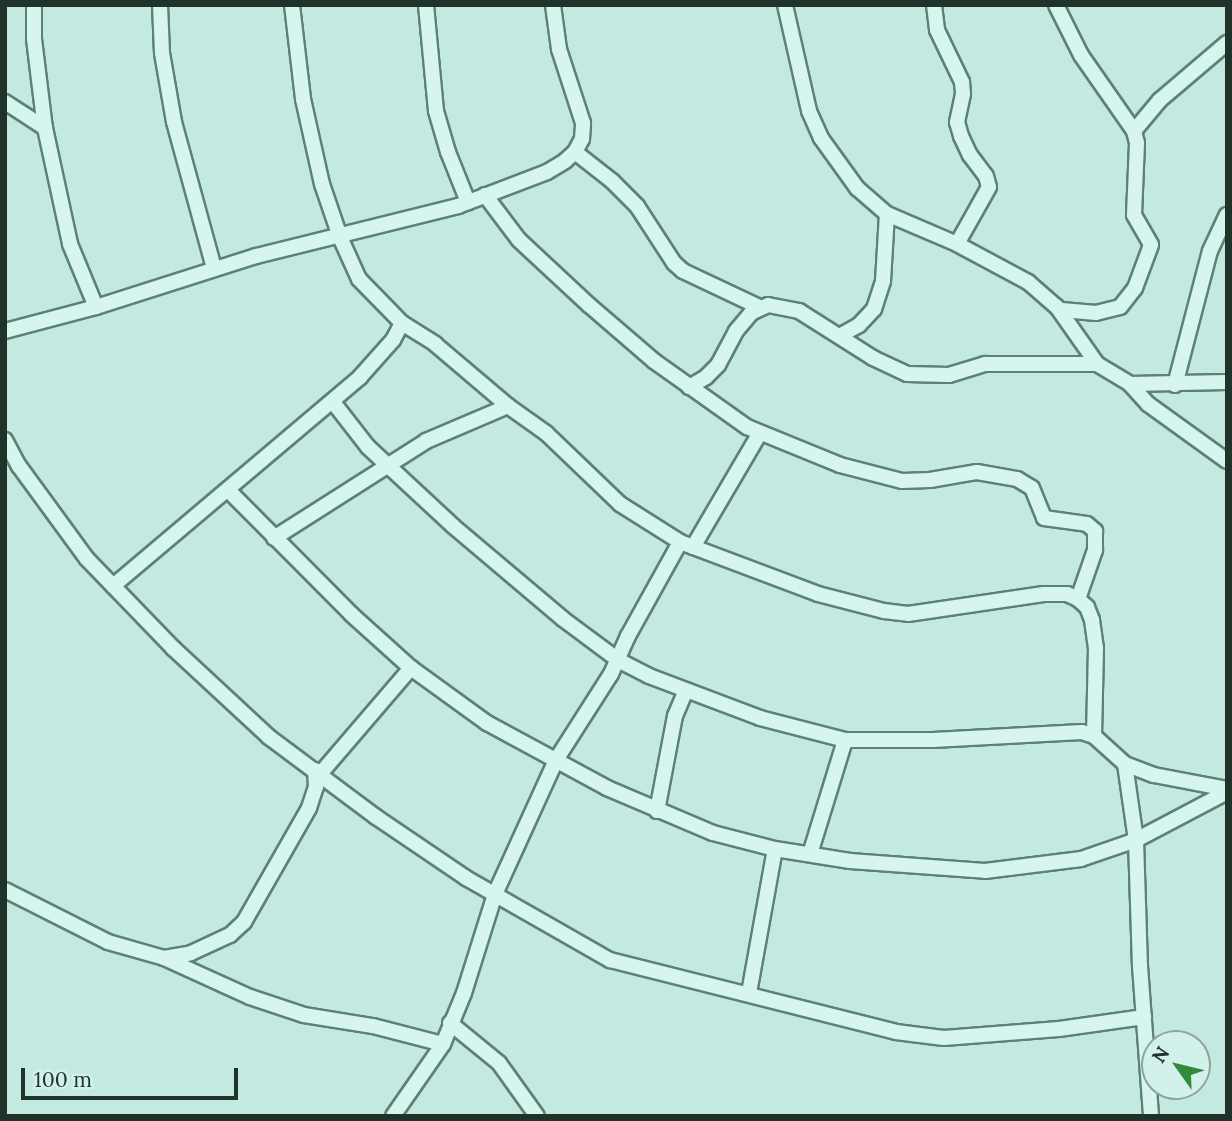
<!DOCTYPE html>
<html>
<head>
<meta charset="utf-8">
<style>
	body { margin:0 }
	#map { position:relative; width:1232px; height:1121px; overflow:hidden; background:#c4e9e1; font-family:Lora,serif }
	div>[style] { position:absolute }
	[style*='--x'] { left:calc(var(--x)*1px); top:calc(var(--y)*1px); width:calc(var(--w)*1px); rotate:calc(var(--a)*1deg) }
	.roads { filter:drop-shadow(2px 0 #5c8274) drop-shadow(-2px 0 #5c8274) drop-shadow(0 2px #5c8274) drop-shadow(0 -2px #5c8274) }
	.minor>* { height:14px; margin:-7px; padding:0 7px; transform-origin:7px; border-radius:7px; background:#d6f5ee }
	span { translate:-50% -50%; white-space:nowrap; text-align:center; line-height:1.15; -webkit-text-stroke:7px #d3f1eb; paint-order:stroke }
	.frame { position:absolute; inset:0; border:7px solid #1f332b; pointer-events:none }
	.north { position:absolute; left:1141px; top:1030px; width:70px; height:70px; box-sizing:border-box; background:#d3f1eb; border:2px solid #8ba59e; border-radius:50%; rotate:304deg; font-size:19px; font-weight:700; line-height:28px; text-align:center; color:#1f332b }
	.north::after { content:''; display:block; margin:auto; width:24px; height:32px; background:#328a3a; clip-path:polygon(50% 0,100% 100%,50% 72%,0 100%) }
	.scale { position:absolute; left:21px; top:1068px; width:217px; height:32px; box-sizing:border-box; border:4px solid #1f332b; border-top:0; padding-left:9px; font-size:21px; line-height:24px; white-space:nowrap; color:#1f332b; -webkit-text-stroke:5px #d3f1eb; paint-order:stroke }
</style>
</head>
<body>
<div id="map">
	<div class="roads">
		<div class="minor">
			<i style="--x:34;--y:5;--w:34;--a:90"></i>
			<i style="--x:34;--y:39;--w:90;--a:83"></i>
			<i style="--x:45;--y:128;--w:119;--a:77.8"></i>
			<i style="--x:70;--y:244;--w:68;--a:67.6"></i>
			<i style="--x:160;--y:5;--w:48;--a:87.6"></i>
			<i style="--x:162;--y:53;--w:70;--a:80.1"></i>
			<i style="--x:174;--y:122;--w:151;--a:74.7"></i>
			<i style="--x:292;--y:5;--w:95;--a:83.3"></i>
			<i style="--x:303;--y:99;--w:87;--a:77.4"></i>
			<i style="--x:322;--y:184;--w:56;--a:71.2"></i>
			<i style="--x:340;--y:237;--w:46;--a:65.7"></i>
			<i style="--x:359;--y:279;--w:62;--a:45.7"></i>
			<i style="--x:402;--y:323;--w:39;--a:32"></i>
			<i style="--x:435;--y:344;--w:96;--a:40.3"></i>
			<i style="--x:508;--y:406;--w:47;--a:35.4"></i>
			<i style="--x:546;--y:433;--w:103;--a:43.8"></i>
			<i style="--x:620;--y:504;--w:71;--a:32.3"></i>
			<i style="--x:680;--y:542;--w:147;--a:20.6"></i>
			<i style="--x:818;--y:594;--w:68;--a:14.4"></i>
			<i style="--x:884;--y:611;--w:24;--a:7"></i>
			<i style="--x:908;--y:614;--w:137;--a:-8.4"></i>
			<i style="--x:1044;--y:594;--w:23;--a:0"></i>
			<i style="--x:1067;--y:594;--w:12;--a:24"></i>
			<i style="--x:1078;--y:599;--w:12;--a:42"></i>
			<i style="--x:1087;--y:607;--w:14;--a:69"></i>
			<i style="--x:1092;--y:620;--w:28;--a:82"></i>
			<i style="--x:1096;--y:648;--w:88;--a:91.3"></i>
			<i style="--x:426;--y:5;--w:106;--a:84.6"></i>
			<i style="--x:436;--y:111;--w:43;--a:73.7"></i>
			<i style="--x:448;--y:152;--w:54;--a:68.2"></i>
			<i style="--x:785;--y:5;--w:109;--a:77.2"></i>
			<i style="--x:809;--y:111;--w:30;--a:66"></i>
			<i style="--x:821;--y:138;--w:62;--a:54.2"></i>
			<i style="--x:857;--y:188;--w:40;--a:41"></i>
			<i style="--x:887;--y:214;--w:76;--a:23.2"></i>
			<i style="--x:957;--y:244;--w:81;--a:28.2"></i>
			<i style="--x:1028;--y:282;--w:38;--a:41"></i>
			<i style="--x:1057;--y:307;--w:70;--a:54.9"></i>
			<i style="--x:1097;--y:364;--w:39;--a:31"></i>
			<i style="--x:1130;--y:384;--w:97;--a:-1.2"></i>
			<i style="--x:934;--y:5;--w:25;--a:83"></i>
			<i style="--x:937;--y:30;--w:58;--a:64.3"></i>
			<i style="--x:962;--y:82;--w:12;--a:85"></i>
			<i style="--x:963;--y:94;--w:29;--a:102"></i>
			<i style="--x:957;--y:122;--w:15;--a:74"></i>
			<i style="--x:961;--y:136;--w:21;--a:65"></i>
			<i style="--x:970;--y:155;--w:26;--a:53"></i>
			<i style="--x:986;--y:176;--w:11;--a:75"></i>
			<i style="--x:989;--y:187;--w:65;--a:119.3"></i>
			<i style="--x:1056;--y:5;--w:56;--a:63.4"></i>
			<i style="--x:1081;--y:55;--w:93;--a:55.1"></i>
			<i style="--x:1134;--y:131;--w:12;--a:76"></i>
			<i style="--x:1137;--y:143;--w:72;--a:92.4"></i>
			<i style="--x:1134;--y:215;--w:34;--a:60"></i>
			<i style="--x:1151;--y:245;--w:46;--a:110.4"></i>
			<i style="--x:1135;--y:288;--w:24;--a:128"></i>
			<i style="--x:1120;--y:307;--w:25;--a:166"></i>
			<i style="--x:1096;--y:313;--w:37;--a:-175"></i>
			<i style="--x:5;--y:102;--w:48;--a:33"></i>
			<i style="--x:1134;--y:131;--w:40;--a:-50"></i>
			<i style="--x:1160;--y:100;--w:88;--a:-40.4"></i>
			<i style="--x:575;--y:152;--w:47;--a:38.1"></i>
			<i style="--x:612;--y:181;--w:35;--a:45"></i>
			<i style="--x:637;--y:206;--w:68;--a:57"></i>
			<i style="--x:674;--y:263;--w:12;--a:42"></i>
			<i style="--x:683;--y:271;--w:84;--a:25.3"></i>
			<i style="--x:485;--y:195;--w:56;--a:52.9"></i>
			<i style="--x:519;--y:240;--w:96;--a:42.9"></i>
			<i style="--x:589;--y:305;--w:86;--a:40.7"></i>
			<i style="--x:654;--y:361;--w:114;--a:35.4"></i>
			<i style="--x:747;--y:427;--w:100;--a:22.2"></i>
			<i style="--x:840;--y:465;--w:64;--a:14.5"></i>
			<i style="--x:902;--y:481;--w:28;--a:-2"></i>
			<i style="--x:930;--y:480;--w:48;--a:-9.7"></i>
			<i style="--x:977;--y:472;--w:41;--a:9.9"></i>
			<i style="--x:1017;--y:479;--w:17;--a:31"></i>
			<i style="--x:1032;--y:488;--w:32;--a:68"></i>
			<i style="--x:1044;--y:518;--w:43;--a:7.9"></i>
			<i style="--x:1087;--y:524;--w:11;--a:41"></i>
			<i style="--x:1095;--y:531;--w:19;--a:90"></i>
			<i style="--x:1095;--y:550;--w:52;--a:109.1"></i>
			<i style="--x:5;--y:331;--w:94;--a:-14.8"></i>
			<i style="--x:96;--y:307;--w:168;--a:-17.7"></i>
			<i style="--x:256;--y:256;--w:208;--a:-13.9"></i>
			<i style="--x:458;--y:206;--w:95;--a:-20.9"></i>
			<i style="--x:547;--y:172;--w:21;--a:-31"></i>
			<i style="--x:565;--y:161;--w:13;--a:-42"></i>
			<i style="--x:575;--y:152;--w:15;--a:-62"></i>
			<i style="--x:582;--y:139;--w:16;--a:-86"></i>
			<i style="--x:583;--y:123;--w:78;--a:-108"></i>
			<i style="--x:559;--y:49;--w:44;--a:-97.8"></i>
			<i style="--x:841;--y:335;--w:21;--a:-29"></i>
			<i style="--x:859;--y:325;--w:22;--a:-47"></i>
			<i style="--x:874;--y:309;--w:29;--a:-72"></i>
			<i style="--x:883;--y:281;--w:67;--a:-86.6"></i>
			<i style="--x:1130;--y:384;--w:27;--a:48"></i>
			<i style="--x:1148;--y:404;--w:97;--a:35.8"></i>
			<i style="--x:1175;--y:385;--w:138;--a:-75.4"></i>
			<i style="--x:1210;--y:251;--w:40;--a:-65"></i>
			<i style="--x:689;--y:387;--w:20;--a:-30"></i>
			<i style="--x:706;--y:377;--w:17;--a:-45"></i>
			<i style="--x:718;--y:365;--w:38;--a:-62"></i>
			<i style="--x:736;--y:331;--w:23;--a:-50"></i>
			<i style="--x:751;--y:313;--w:19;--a:-25"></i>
			<i style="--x:768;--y:305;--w:32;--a:11"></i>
			<i style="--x:799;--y:311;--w:88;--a:32.4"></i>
			<i style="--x:873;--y:358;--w:38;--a:25"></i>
			<i style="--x:907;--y:374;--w:42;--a:1.4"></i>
			<i style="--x:949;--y:375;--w:38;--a:-17"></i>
			<i style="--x:985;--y:364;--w:112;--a:0"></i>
			<i style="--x:333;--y:402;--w:57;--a:52.1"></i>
			<i style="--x:368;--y:447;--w:116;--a:42.9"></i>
			<i style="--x:453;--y:526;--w:144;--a:40.2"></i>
			<i style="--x:563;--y:619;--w:69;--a:36.7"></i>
			<i style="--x:618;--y:660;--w:35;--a:27"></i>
			<i style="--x:649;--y:676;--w:119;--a:20.7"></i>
			<i style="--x:760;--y:718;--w:88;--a:14.5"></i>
			<i style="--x:845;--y:740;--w:88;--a:0"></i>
			<i style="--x:933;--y:740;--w:149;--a:-3.1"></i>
			<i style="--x:1082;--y:732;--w:13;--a:18"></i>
			<i style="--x:1094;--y:736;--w:42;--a:42.1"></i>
			<i style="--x:1125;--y:764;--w:31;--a:21"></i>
			<i style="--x:1154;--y:775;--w:74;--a:10.9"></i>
			<i style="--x:5;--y:440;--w:30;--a:62"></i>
			<i style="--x:19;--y:466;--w:115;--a:53.8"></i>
			<i style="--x:87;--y:559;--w:124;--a:46"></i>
			<i style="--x:173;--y:648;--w:131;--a:42.8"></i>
			<i style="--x:269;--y:737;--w:134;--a:36.8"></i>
			<i style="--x:376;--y:817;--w:109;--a:34.1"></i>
			<i style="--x:466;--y:878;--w:166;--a:29.7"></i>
			<i style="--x:610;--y:960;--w:295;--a:14.1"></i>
			<i style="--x:896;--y:1032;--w:48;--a:7.1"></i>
			<i style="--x:944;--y:1038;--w:115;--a:-4.5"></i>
			<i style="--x:1059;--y:1029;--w:86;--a:-8"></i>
			<i style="--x:228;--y:490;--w:175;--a:45.2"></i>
			<i style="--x:351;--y:614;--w:81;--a:42"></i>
			<i style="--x:411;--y:668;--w:94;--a:35.9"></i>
			<i style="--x:487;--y:723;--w:136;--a:28.4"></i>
			<i style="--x:607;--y:788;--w:115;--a:23"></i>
			<i style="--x:713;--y:833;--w:64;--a:14.5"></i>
			<i style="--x:775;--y:849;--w:76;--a:9.1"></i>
			<i style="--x:850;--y:861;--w:135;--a:4.2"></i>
			<i style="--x:985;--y:871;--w:97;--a:-7.1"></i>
			<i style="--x:1081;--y:859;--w:58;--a:-19.1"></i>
			<i style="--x:1136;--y:840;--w:103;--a:-27.8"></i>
			<i style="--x:274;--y:538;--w:180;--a:-32.5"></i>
			<i style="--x:426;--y:441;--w:89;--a:-23.1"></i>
			<i style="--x:693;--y:547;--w:132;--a:-59.6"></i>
			<i style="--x:113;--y:586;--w:324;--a:-40.2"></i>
			<i style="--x:360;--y:377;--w:50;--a:-48.3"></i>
			<i style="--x:393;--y:340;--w:19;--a:-62"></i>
			<i style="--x:1125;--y:764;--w:77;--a:81.8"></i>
			<i style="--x:1136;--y:840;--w:126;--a:88.2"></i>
			<i style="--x:1140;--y:966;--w:150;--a:85.8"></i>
			<i style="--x:320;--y:774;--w:140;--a:-49.4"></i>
			<i style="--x:657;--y:811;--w:97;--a:-79.3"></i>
			<i style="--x:675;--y:716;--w:28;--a:-67"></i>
			<i style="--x:810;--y:854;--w:119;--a:-72.9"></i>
			<i style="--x:5;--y:890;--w:115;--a:26.8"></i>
			<i style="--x:108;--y:942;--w:58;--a:15.9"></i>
			<i style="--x:164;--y:958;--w:27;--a:-10"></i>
			<i style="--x:191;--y:953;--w:43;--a:-24.8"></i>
			<i style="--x:230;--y:935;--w:19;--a:-43"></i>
			<i style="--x:244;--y:922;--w:131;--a:-60.3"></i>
			<i style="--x:309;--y:808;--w:22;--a:-72"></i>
			<i style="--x:316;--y:787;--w:17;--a:-93"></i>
			<i style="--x:164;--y:958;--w:94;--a:24.4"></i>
			<i style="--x:250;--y:997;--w:57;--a:18.4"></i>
			<i style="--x:304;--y:1015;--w:70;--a:9.1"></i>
			<i style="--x:373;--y:1026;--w:72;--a:14.4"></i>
			<i style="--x:749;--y:993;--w:146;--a:-79.8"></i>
			<i style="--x:450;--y:1023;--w:63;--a:39.2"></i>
			<i style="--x:499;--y:1063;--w:65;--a:54.4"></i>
			<i style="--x:393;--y:1116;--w:88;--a:-55.2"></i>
			<i style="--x:443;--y:1044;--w:55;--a:-67.6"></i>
			<i style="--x:464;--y:993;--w:104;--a:-72.6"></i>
			<i style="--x:495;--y:894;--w:147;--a:-65.5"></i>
			<i style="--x:556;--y:760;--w:102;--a:-57.4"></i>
			<i style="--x:611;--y:674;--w:42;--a:-65.9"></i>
			<i style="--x:628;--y:636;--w:107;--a:-61"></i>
		</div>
	</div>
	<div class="frame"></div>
	<div class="north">N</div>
	<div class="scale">100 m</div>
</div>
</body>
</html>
